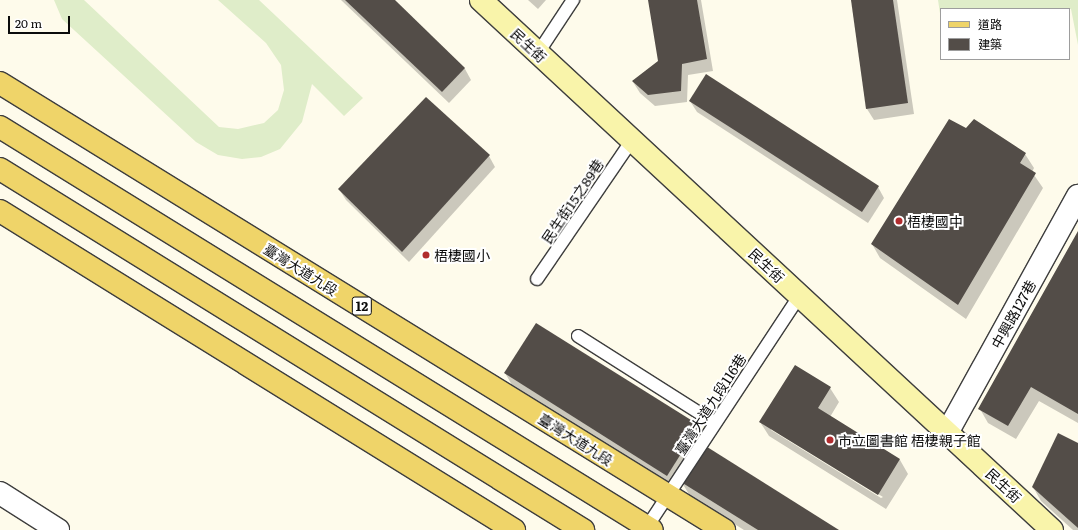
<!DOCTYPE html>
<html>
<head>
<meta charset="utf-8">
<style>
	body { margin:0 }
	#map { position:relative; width:1078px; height:530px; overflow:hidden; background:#fefbeb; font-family:Literata,"Noto Sans TC",serif }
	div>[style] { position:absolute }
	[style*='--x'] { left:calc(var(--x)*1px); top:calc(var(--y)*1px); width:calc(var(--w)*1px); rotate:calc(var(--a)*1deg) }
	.pitch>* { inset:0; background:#dfedc9 }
	.shadow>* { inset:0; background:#0003 }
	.building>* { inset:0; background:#534d48 }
	.roads { filter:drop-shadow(1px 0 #3e3e3e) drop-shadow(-1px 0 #3e3e3e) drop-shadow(0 1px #3e3e3e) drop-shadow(0 -1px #3e3e3e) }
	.lane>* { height:12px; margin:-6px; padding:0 6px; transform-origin:6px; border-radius:6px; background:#fff }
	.street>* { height:22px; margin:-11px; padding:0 11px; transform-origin:11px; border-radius:11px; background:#fff }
	.secondary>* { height:22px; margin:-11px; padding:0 11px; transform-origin:11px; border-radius:11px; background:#f9f4aa }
	.primary>* { height:22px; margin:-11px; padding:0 11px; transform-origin:11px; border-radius:11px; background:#efd469 }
	.dots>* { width:11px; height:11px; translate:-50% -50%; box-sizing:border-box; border:2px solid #fff; border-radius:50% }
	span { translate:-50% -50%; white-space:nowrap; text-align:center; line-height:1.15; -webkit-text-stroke:4px #fff; paint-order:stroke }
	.shield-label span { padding:1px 3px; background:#fff; border:1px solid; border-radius:3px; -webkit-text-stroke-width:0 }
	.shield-label { font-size:13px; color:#0b0b0b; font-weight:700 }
	.street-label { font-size:14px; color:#0b0b0b }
	.poi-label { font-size:14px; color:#0b0b0b }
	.left { translate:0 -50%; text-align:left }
	.legend { position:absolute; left:940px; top:8px; width:130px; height:52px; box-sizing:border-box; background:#fff; border:1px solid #9d9d9d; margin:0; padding:5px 7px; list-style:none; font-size:12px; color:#0b0b0b }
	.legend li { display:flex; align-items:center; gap:8px; height:20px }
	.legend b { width:20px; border:1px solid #9d9d9d }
	.scale { position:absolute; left:8px; top:16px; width:62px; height:18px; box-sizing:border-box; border:2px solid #0b0b0b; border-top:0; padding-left:5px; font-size:12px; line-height:14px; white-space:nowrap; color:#0b0b0b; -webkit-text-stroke:3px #fff; paint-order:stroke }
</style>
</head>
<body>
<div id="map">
	<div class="pitch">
		<i style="clip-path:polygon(54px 0,84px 0,219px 127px,238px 129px,264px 123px,278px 110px,284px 90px,281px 65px,266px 43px,218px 0,259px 0,363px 98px,344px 116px,312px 84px,302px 122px,280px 149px,261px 157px,242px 159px,218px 155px,196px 142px,62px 19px)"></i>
		<i style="clip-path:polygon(938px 0,1078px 0,1078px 45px,1071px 9px,941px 9px,941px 20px)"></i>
	</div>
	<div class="shadow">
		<i style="clip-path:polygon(341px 0,393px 0,465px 69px,471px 80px,449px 103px)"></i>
		<i style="clip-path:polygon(528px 0,546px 0,538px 9px)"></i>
		<i style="clip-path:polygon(649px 0,701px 0,713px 71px,688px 75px,687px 102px,655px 106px,640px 93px,633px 82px,659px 62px)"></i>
		<i style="clip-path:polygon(852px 0,897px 0,914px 114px,874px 120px,867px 109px)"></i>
		<i style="clip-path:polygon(690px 101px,878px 187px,884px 198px,868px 223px,697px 112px)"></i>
		<i style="clip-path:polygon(967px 129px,1025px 154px,1034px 168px,1032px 172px,1043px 188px,966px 319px,880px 258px,872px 244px)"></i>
		<i style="clip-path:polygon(489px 156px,495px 167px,409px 262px,346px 200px,339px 189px)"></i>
		<i style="clip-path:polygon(1078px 233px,1078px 423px,1039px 401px,1016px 439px,988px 423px,980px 409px)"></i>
		<i style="clip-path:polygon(536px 324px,699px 426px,707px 441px,703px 446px,837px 530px,744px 530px,690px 496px,681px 481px,676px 490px,512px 385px,505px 373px)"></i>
		<i style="clip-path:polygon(evenodd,830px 388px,839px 402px,830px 417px,900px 460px,908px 474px,886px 509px,769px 436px,760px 422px,830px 388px,771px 428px,883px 497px,881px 498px,771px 430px,771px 428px)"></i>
		<i style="clip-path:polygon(1078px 444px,1078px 530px,1073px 530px,1041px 501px,1033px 487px)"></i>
	</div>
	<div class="building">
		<i style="clip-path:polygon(345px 0,395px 0,465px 68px,442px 92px)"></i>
		<i style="clip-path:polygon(648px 0,697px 0,707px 59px,682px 64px,681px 91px,648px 95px,632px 81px,658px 61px)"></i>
		<i style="clip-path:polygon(851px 0,893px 0,908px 103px,866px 109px)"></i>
		<i style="clip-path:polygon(706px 74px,879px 186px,862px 212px,689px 101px)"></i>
		<i style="clip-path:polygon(426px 97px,490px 155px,402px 252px,338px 189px)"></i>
		<i style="clip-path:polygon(949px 119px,966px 128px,974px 119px,1026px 153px,1020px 163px,1036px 173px,958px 305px,871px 244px)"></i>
		<i style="clip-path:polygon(1078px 231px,1078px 414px,1031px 387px,1008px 426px,978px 409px)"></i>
		<i style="clip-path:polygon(536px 323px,699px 425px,667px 476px,504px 373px)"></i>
		<i style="clip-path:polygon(795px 365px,831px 387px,818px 408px,900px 459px,878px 495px,759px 422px)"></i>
		<i style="clip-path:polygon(1058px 433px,1078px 443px,1078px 528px,1032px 487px)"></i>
		<i style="clip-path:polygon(704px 445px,839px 530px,758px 530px,681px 482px)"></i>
	</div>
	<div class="roads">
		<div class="lane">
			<i style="--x:538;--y:53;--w:64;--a:-56.6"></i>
			<i style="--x:537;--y:279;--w:168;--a:-55.6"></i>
			<i style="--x:578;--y:336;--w:162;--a:32.4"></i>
			<i style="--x:645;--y:530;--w:282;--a:-56.6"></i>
		</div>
		<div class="street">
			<i style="--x:947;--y:433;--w:271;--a:-61.1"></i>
			<i style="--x:0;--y:493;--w:69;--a:32.5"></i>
		</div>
		<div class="secondary">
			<i style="--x:481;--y:0;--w:779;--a:42.87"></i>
		</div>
		<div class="primary">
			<i style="--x:0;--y:83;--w:851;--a:31.69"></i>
			<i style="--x:0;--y:127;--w:766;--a:31.72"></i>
			<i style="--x:0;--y:169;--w:686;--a:31.77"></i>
			<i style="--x:0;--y:211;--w:605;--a:31.82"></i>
		</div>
	</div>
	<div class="dots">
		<i style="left:899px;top:221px;background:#b12d2f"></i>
		<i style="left:426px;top:255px;background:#b12d2f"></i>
		<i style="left:830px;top:440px;background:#b12d2f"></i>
	</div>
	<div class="shield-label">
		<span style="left:362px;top:306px">12</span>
	</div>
	<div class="street-label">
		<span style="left:529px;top:45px;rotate:43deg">民生街</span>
		<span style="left:572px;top:201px;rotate:-56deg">民生街15之89巷</span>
		<span style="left:767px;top:265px;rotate:43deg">民生街</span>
		<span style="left:301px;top:269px;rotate:32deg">臺灣大道九段</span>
		<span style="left:1013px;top:314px;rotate:-61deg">中興路127巷</span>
		<span style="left:710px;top:404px;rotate:-57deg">臺灣大道九段116巷</span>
		<span style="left:576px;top:439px;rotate:32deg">臺灣大道九段</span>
		<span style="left:1004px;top:485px;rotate:43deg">民生街</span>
	</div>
	<div class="poi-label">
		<span class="left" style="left:907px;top:221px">梧棲國中</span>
		<span class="left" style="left:434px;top:255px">梧棲國小</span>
		<span class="left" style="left:838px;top:440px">市立圖書館 梧棲親子館</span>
	</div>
	<ul class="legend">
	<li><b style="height:5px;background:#efd469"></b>道路</li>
	<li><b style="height:11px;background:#534d48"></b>建築</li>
	</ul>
	<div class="scale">20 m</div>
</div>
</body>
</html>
